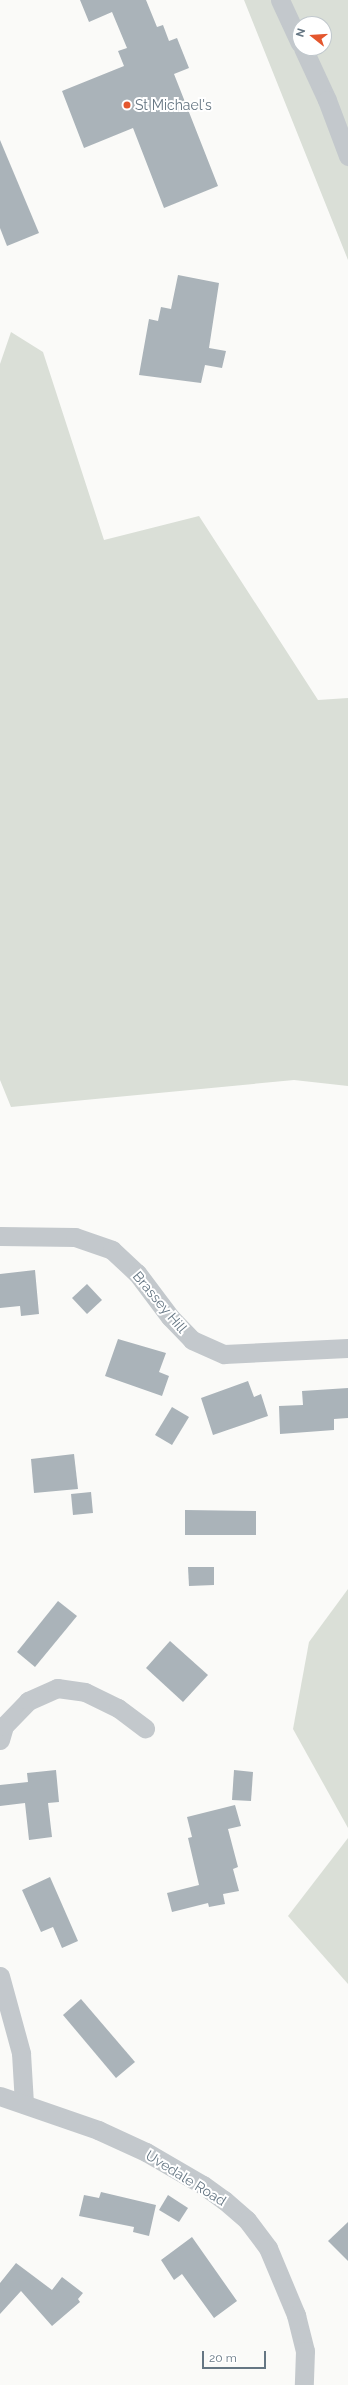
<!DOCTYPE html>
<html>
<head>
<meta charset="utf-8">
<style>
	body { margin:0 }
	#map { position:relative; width:348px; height:2385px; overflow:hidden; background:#fafaf8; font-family:Raleway,sans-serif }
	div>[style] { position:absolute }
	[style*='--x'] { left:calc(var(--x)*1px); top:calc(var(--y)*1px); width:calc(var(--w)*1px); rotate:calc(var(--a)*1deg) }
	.green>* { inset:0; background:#dadfd7 }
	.building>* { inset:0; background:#aab3b9 }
	.street>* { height:19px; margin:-9.5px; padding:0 9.5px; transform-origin:9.5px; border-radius:9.5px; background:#c3c8cc }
	.dots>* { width:11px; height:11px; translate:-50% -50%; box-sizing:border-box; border:2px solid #fff; border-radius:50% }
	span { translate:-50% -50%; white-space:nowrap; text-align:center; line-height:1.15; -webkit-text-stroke:4px #fff; paint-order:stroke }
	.poi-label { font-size:14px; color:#657683 }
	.left { translate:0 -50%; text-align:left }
	.street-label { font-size:14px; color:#657683 }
	.north { position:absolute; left:292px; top:16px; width:40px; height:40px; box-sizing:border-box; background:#fff; border:1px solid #c1c8cd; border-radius:50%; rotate:287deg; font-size:11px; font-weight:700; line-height:16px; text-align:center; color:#657683 }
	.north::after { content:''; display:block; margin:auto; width:14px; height:18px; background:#e4572e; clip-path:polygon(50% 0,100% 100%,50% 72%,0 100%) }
	.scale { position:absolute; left:202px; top:2351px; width:64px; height:18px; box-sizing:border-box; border:2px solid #657683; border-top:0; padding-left:5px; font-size:12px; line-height:14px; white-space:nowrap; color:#657683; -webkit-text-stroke:3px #fff; paint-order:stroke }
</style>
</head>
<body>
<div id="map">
	<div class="green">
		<i style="clip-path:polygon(evenodd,244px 0,348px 0,348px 260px,244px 0,300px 24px,324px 24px,324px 48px,300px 48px,300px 24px)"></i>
		<i style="clip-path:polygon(11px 332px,43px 352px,104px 540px,199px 516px,318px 700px,348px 698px,348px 1086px,294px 1080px,11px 1107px,0 1080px,0 364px)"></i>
		<i style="clip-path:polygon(348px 1589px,348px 1828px,293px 1729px,309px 1642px)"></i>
		<i style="clip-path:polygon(348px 1838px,348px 1984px,288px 1916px)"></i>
	</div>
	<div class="building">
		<i style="clip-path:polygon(80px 0,146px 0,157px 27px,163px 25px,169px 41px,177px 38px,189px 68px,174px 74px,218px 186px,164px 208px,133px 128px,84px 148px,62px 91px,124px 66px,118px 51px,127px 48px,112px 12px,89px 22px)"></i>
		<i style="clip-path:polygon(0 140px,39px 233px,7px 246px,0 228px)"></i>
		<i style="clip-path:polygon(178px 275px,219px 283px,209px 348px,226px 351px,222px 368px,205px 365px,201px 383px,139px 375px,149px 319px,158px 321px,161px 307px,171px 309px)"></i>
		<i style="clip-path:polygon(35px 1270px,39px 1314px,21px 1316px,20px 1306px,0 1308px,0 1274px)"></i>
		<i style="clip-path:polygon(87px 1284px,102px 1300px,87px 1314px,72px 1298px)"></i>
		<i style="clip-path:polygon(118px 1339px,166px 1353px,159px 1372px,169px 1376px,162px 1396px,105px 1376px)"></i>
		<i style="clip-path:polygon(248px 1381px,254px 1397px,261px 1394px,268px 1416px,213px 1435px,201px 1398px)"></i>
		<i style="clip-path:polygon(348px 1388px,348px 1418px,334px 1419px,334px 1430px,280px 1434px,279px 1406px,303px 1405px,302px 1391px)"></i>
		<i style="clip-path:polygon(172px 1407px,189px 1417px,172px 1445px,155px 1435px)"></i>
		<i style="clip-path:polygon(74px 1454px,78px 1489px,34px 1493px,31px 1459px)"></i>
		<i style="clip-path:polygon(91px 1492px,93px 1513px,73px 1515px,71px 1494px)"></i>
		<i style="clip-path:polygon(185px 1510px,256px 1511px,256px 1535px,185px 1535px)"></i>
		<i style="clip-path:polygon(188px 1567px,214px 1567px,214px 1585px,189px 1586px)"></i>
		<i style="clip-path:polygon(58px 1601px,77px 1616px,35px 1667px,17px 1652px)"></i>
		<i style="clip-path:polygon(170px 1641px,208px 1675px,183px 1702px,146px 1668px)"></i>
		<i style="clip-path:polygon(56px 1770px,59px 1802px,48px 1803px,52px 1837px,29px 1840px,25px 1803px,0 1806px,0 1785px,28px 1782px,27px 1773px)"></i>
		<i style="clip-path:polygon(234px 1770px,253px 1772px,251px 1801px,232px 1800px)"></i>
		<i style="clip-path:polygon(235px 1805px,241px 1826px,228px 1829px,238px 1867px,233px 1869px,239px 1891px,223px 1894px,225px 1904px,209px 1907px,208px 1903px,172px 1912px,167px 1893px,199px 1885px,188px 1838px,192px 1837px,187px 1817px)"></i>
		<i style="clip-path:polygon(50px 1877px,78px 1941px,62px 1948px,53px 1927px,41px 1932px,22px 1890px)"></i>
		<i style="clip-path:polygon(81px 1999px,135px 2062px,116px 2078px,63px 2015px)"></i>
		<i style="clip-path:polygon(101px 2192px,156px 2205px,149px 2236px,133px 2232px,134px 2227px,79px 2216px,84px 2195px,99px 2198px)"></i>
		<i style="clip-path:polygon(168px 2195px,188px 2208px,179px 2222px,159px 2210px)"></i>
		<i style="clip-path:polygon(348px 2222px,348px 2261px,328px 2241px)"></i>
		<i style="clip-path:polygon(192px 2237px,237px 2301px,214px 2318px,182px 2274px,174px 2280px,161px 2260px)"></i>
		<i style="clip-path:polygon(16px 2263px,52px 2290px,62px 2277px,83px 2293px,78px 2299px,80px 2302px,52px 2326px,21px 2291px,0 2314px,0 2283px)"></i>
	</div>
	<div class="street">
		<i style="--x:280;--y:0;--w:47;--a:65.1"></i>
		<i style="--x:303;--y:48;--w:57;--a:65.2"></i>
		<i style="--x:327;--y:100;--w:60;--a:69.4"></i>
		<i style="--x:0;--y:1236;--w:75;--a:0.8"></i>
		<i style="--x:75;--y:1237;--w:39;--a:19"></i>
		<i style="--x:112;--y:1250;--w:34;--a:43"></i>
		<i style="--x:137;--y:1273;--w:55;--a:53.1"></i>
		<i style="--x:170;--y:1317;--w:32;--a:46"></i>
		<i style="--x:192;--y:1340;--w:35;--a:24"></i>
		<i style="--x:224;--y:1354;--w:124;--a:-2.8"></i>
		<i style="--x:0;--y:1740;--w:15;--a:-74"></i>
		<i style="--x:4;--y:1726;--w:35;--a:-46"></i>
		<i style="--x:28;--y:1701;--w:32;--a:-24"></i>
		<i style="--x:57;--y:1688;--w:28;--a:8"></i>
		<i style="--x:85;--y:1692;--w:37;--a:26"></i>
		<i style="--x:118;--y:1708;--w:34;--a:37"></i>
		<i style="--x:0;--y:1976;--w:80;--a:74.7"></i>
		<i style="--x:21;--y:2053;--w:51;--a:86.6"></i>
		<i style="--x:0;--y:2096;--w:104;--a:19.1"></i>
		<i style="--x:98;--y:2130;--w:53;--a:24.6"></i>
		<i style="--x:146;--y:2152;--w:66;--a:30.1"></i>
		<i style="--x:203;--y:2185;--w:26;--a:36"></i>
		<i style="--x:224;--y:2200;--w:30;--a:41"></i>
		<i style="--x:247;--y:2220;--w:35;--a:53"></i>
		<i style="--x:268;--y:2248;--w:73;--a:67.3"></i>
		<i style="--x:296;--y:2315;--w:37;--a:76"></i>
		<i style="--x:305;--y:2351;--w:34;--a:92"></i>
	</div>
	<div class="dots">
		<i style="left:127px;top:105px;background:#e4572e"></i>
	</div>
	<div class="poi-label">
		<span class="left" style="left:135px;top:105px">St Michael's</span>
	</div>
	<div class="street-label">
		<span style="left:160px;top:1302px;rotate:50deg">Brassey Hill</span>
		<span style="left:186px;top:2178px;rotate:32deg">Uvedale Road</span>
	</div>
	<div class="north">N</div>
	<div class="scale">20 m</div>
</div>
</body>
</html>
